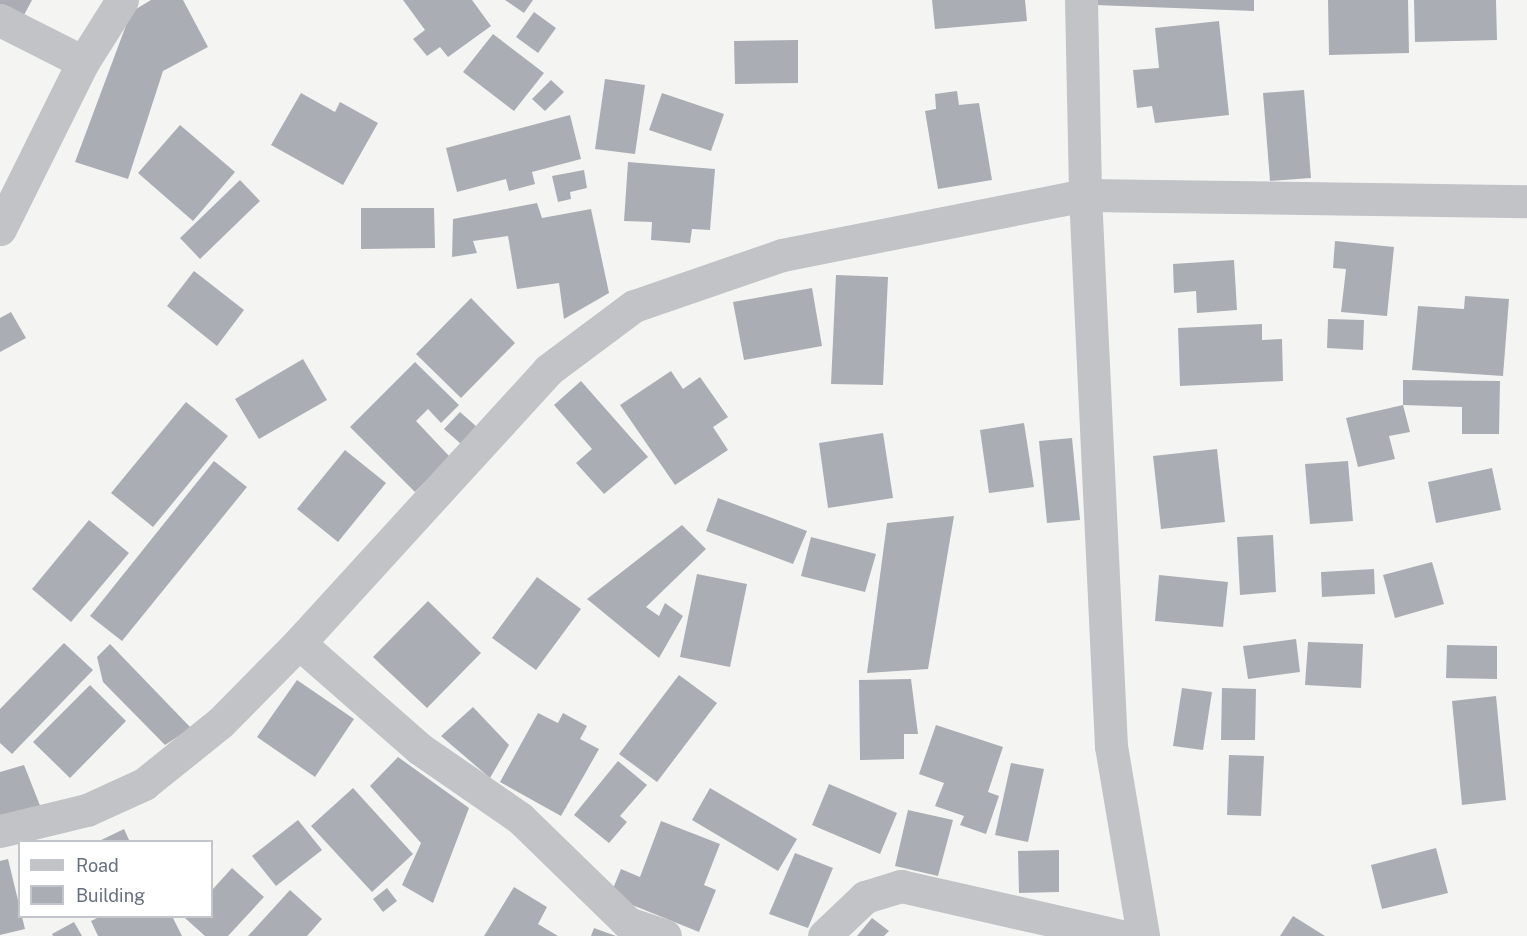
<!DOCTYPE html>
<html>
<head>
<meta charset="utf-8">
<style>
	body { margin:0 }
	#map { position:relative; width:1527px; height:936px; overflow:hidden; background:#f4f5f2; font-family:"Public Sans",sans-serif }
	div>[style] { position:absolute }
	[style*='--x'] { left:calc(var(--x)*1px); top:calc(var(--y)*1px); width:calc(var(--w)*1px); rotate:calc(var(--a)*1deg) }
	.building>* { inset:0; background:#aaaeb4 }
	.minor>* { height:33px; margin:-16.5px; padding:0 16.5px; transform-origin:16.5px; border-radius:16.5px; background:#c1c3c6 }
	span { translate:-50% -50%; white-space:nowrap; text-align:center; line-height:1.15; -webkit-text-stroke:6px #fff; paint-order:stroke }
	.legend { position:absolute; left:18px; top:840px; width:195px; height:78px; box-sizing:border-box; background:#fff; border:2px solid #c2c5cc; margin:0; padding:8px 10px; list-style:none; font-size:18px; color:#676f7f }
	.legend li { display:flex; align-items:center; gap:12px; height:30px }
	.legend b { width:30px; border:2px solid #c2c5cc }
</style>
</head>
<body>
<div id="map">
	<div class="building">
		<i style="clip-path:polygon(0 0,32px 0,23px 17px,0 6px)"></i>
		<i style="clip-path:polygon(151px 0,183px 0,208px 47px,163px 71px,128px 179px,75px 162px,131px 12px)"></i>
		<i style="clip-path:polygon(403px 0,472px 0,491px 26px,448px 57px,440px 47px,427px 56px,413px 39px,425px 30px)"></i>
		<i style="clip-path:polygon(505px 0,533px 0,524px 13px)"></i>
		<i style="clip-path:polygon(932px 0,1025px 0,1027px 21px,935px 29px)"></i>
		<i style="clip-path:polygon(1095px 0,1254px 0,1254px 11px,1095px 5px)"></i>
		<i style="clip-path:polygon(1328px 0,1408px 0,1409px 53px,1329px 55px)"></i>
		<i style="clip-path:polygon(1414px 0,1496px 0,1497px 40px,1415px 42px)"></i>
		<i style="clip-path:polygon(534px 12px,556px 28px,538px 53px,516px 37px)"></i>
		<i style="clip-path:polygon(1219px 21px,1229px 115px,1155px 123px,1152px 106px,1137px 108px,1133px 70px,1159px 68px,1155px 28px)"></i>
		<i style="clip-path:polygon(493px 34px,544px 73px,514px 111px,463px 72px)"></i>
		<i style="clip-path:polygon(798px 40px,798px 83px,735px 84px,734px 41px)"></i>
		<i style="clip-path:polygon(605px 79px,645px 85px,635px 154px,595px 149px)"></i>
		<i style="clip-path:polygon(551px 80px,564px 92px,545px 111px,532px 99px)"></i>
		<i style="clip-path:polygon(1304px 90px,1311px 178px,1270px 181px,1263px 93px)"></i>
		<i style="clip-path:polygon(957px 91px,959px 105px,979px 103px,992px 180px,938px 189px,925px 111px,936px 109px,935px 94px)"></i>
		<i style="clip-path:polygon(301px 93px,335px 112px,340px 102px,378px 123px,343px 185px,271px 145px)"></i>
		<i style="clip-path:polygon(662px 93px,724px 114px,711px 151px,649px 130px)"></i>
		<i style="clip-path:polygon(570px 115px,581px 159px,532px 172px,535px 184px,509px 191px,506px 179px,457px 192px,446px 148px)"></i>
		<i style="clip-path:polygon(180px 125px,235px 172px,193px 221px,138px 173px)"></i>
		<i style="clip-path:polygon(628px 162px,715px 169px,710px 230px,692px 229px,690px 243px,651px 240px,652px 222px,624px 221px)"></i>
		<i style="clip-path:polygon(584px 170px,587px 188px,570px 192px,571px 199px,558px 202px,552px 176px)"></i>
		<i style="clip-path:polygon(240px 180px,260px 201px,200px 259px,180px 238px)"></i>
		<i style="clip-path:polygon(537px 203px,542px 218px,591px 209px,609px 293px,564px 319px,559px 283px,517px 289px,508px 236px,473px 241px,477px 253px,452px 257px,453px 219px)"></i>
		<i style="clip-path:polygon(361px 208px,434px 208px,435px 248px,361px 249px)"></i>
		<i style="clip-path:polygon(1335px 241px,1394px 247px,1387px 316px,1341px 312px,1346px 269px,1333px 268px)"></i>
		<i style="clip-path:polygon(1234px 260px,1237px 310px,1197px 313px,1196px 291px,1174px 293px,1173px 264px)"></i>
		<i style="clip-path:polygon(194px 271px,244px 310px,217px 346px,167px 306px)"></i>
		<i style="clip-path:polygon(836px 275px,888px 277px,883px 385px,831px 384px)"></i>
		<i style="clip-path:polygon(812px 288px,822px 346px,744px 360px,733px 302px)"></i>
		<i style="clip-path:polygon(1465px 296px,1509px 299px,1503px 376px,1412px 370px,1418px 306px,1464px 309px)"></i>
		<i style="clip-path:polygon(471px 298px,515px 343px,461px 398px,416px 354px)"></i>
		<i style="clip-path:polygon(11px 312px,26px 338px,0 352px,0 318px)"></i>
		<i style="clip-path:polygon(1328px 319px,1364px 320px,1363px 350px,1327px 348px)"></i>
		<i style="clip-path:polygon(1262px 324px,1262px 340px,1282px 339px,1283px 381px,1180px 386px,1178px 328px)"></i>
		<i style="clip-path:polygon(303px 359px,327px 400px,259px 439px,235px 399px)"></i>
		<i style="clip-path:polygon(415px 362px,459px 405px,441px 423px,428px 409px,416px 421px,450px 457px,415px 492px,350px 427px)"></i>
		<i style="clip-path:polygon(671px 371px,683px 389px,700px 377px,728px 417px,713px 427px,728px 450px,675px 485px,620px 405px)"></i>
		<i style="clip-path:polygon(1403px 380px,1500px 381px,1499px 434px,1462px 434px,1462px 407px,1403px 405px)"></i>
		<i style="clip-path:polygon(581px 381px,648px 457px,604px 494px,576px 463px,592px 449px,554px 405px)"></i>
		<i style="clip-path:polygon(186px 402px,228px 436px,153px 527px,111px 493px)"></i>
		<i style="clip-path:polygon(1403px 405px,1410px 432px,1389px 436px,1395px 459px,1358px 467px,1346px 418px)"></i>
		<i style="clip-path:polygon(460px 412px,477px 427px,461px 444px,444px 429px)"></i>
		<i style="clip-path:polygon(1024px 423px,1034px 487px,989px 493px,980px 430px)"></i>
		<i style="clip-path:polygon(883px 433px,893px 498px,828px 508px,819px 443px)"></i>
		<i style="clip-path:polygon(1072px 438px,1080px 520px,1047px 523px,1039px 441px)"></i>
		<i style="clip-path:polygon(1217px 449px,1225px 522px,1161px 529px,1153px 456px)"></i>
		<i style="clip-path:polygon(345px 450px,386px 483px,338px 542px,297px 509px)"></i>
		<i style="clip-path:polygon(214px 461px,247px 487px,122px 641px,90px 616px)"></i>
		<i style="clip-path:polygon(1348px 461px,1353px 521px,1310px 524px,1305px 464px)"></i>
		<i style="clip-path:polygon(1492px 468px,1501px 510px,1436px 523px,1428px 482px)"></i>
		<i style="clip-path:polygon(718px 498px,807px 531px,793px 564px,706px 531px)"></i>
		<i style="clip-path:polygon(954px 516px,928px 669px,867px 673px,887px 523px)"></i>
		<i style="clip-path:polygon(89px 520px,129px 553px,71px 622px,32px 589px)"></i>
		<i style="clip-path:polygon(682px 525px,706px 549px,646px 607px,659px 616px,665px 603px,683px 616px,659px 658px,587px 599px)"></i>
		<i style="clip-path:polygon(1273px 535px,1276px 592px,1240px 595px,1237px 537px)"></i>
		<i style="clip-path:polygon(811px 537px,876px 554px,865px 592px,801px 576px)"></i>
		<i style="clip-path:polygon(1432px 562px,1444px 604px,1395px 618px,1383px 575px)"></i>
		<i style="clip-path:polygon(1374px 569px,1375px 594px,1322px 597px,1321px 572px)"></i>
		<i style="clip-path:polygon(697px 574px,747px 584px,730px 667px,680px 657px)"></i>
		<i style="clip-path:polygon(1159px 575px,1228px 582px,1223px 627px,1155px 621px)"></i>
		<i style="clip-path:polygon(537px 577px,581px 609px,536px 670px,492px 638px)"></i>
		<i style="clip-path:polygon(428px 601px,481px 653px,427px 708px,373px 657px)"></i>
		<i style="clip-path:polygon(1296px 639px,1300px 672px,1248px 679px,1243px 646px)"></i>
		<i style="clip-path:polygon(1308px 642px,1363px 644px,1361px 688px,1305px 685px)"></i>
		<i style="clip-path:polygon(64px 643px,93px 670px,12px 754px,0 743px,0 709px)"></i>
		<i style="clip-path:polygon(110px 644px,191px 728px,165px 745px,103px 682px,97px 657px)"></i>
		<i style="clip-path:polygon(1447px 645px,1497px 646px,1497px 679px,1446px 678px)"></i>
		<i style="clip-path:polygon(679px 675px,717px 703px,657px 782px,619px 754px)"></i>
		<i style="clip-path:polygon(911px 679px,918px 734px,904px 734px,904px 759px,860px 760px,859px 680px)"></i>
		<i style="clip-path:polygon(297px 680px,354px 719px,315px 777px,257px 737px)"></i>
		<i style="clip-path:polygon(90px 685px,126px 721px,70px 778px,33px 742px)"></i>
		<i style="clip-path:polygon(1182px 688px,1212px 692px,1203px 750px,1173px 746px)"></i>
		<i style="clip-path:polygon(1222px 688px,1256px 689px,1255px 740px,1221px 740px)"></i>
		<i style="clip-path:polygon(1496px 696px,1506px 800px,1462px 805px,1452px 701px)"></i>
		<i style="clip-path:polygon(473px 707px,509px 745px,490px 778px,441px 736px)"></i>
		<i style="clip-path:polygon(538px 713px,558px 723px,563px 713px,587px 726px,580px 739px,599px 749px,561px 816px,500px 782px)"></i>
		<i style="clip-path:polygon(936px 725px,1003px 747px,988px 792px,999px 796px,986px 834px,960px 825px,964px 816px,935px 806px,944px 783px,919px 774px)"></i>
		<i style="clip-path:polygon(1229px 755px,1264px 756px,1261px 816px,1227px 815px)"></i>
		<i style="clip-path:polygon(398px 757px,469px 808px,433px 903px,402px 885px,421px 843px,370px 786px)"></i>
		<i style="clip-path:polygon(618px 761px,647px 785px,620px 816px,627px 822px,609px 843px,574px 815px)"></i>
		<i style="clip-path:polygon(1011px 763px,1044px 769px,1028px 842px,995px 835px)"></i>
		<i style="clip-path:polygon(24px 765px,41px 808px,0 819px,0 772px)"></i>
		<i style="clip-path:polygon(829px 784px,897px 813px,880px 854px,812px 825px)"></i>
		<i style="clip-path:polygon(353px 788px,413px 854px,372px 892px,311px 826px)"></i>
		<i style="clip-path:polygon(710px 788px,797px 839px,778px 871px,692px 820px)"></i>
		<i style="clip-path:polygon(908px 810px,953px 820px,938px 876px,895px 866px)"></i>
		<i style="clip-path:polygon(298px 820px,322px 850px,276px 886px,252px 856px)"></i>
		<i style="clip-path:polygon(661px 821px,720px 844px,704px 885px,716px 890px,699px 932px,610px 896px,621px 869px,640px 877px)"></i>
		<i style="clip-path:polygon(124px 829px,130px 842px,97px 842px)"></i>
		<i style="clip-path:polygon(1436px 848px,1448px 893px,1382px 909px,1371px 865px)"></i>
		<i style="clip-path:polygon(1059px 850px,1059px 892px,1019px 893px,1018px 851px)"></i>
		<i style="clip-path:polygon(795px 853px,833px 868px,808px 928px,769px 914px)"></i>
		<i style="clip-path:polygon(8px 859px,25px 929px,0 935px,0 861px)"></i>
		<i style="clip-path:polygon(232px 868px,264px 897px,228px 936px,205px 936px,185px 918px,212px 916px,212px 890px)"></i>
		<i style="clip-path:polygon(514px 887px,547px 907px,538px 924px,558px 936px,484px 936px)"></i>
		<i style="clip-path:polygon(387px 888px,397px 901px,383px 912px,373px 899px)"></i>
		<i style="clip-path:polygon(290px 890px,322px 919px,307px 936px,248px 936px)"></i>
		<i style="clip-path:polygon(101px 916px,172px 916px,182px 936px,98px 936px,91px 921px)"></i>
		<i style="clip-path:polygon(1293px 916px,1325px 936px,1280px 936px)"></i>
		<i style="clip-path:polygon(872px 918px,889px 931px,884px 936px,857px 936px)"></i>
		<i style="clip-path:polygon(74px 922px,82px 936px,53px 936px,52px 934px)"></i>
		<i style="clip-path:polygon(594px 928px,616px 936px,591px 936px)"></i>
	</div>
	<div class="minor">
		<i style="--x:1081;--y:0;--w:195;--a:88.8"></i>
		<i style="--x:1085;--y:195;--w:552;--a:87.3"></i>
		<i style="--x:1111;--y:746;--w:193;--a:80.4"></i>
		<i style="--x:0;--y:20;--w:93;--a:26.8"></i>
		<i style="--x:0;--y:229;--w:186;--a:-63.6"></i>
		<i style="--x:83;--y:62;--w:73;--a:-57.8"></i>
		<i style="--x:299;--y:643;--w:161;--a:41.2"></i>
		<i style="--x:420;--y:749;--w:121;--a:34.6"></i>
		<i style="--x:520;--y:818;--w:151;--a:44.2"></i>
		<i style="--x:628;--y:923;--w:39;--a:19"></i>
		<i style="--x:0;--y:831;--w:89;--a:-13.6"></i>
		<i style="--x:87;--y:810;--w:63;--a:-24.5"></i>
		<i style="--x:144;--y:784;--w:97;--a:-38.8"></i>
		<i style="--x:220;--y:723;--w:112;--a:-45.4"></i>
		<i style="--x:299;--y:643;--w:369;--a:-47.6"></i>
		<i style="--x:548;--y:370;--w:107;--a:-36.7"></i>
		<i style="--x:634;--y:306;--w:157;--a:-19"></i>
		<i style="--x:782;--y:255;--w:309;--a:-11.2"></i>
		<i style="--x:1085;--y:195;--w:442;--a:0.8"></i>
		<i style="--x:824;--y:936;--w:57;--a:-43.6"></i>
		<i style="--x:865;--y:897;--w:38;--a:-17"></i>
		<i style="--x:901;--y:886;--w:226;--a:12.8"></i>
	</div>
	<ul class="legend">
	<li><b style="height:8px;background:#c1c3c6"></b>Road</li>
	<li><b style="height:16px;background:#aaaeb4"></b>Building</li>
	</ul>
</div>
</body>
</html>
